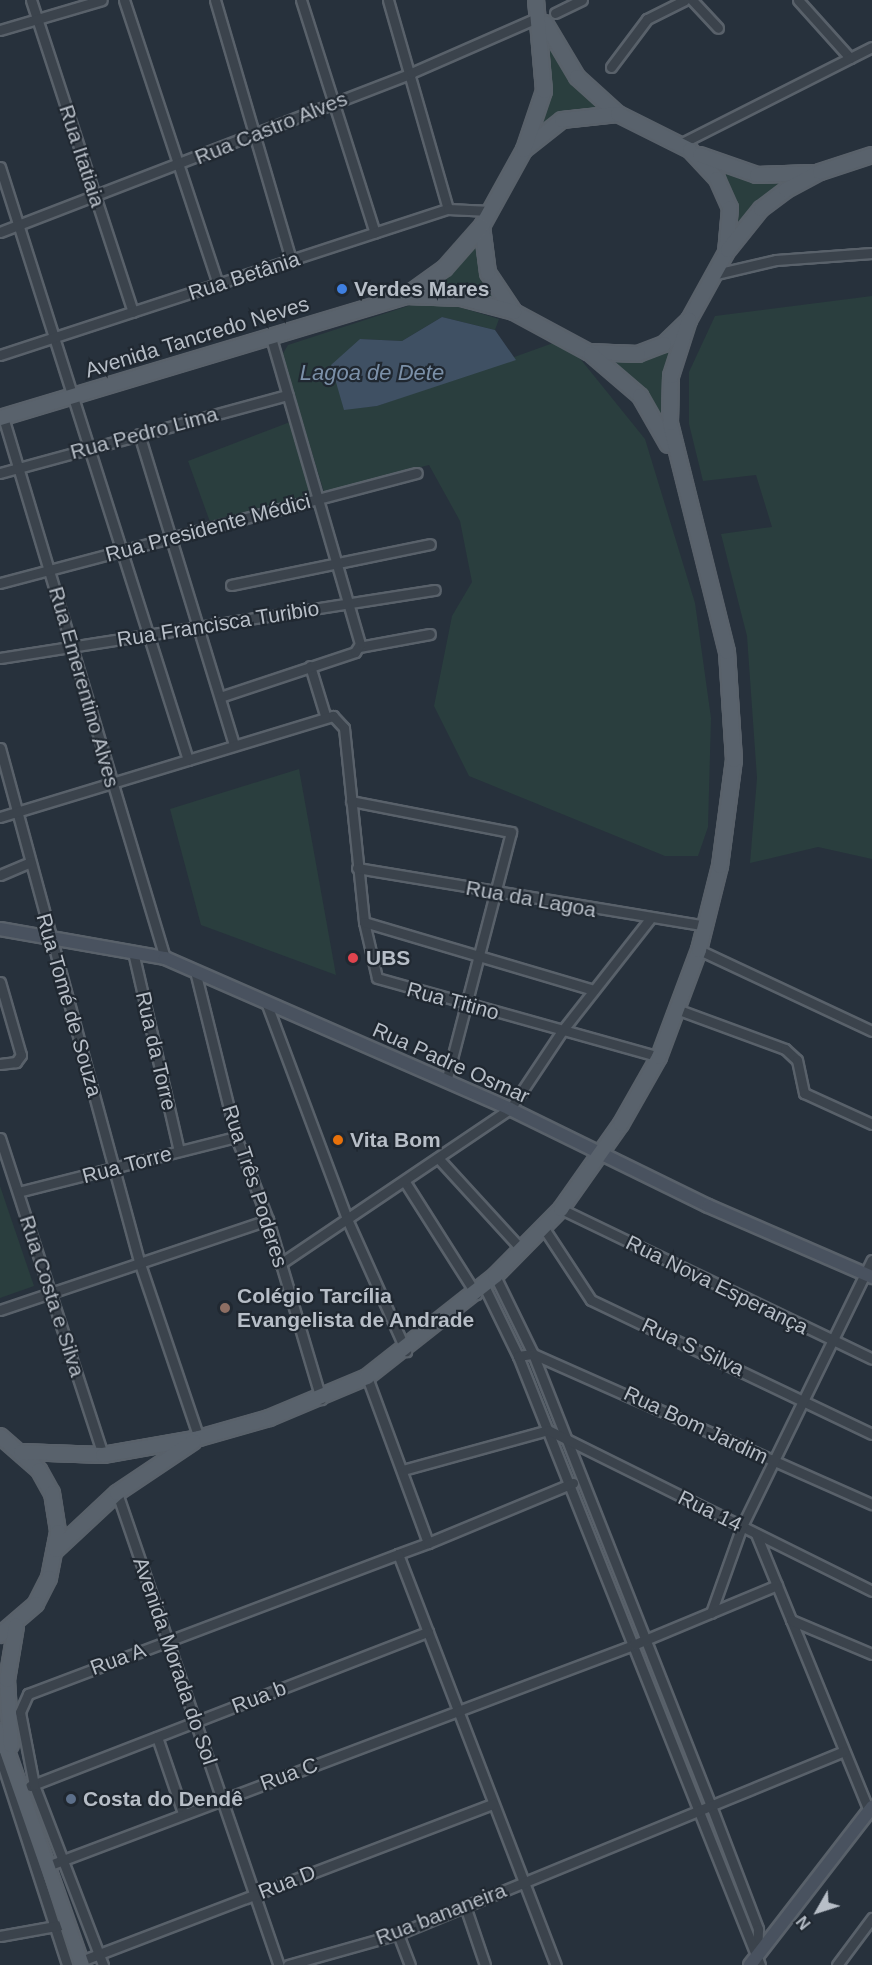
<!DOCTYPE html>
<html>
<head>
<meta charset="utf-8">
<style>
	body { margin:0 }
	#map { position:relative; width:872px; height:1965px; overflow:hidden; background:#27313c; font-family:Helvetica,sans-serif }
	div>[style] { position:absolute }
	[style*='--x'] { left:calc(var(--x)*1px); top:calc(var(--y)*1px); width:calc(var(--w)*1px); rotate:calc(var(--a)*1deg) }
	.green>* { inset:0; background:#2a3e3e }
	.water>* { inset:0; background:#3f5063 }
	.roads { filter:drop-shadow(2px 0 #59616a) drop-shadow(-2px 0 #59616a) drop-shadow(0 2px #59616a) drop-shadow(0 -2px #59616a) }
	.street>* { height:9px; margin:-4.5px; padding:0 4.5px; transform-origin:4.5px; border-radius:4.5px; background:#3b434c }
	.secondary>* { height:12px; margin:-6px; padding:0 6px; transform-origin:6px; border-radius:6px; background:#49525f }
	.primary>* { height:14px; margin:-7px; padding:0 7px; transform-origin:7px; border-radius:7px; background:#59626c }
	.dots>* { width:16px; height:16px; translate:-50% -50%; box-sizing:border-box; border:3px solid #202831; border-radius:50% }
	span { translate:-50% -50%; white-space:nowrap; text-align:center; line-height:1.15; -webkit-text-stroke:4.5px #202831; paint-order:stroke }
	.street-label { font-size:21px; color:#b7bec7 }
	.poi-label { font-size:21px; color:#b7bec7; font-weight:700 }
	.left { translate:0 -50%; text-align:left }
	.water-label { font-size:22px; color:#7b90a8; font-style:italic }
	.north { position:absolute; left:788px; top:1881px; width:60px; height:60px; -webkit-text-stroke:4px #202831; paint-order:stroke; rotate:231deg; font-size:16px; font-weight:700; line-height:24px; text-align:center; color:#b7bec7 }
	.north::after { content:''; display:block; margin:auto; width:21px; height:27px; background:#b7bec7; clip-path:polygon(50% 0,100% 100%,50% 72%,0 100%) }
</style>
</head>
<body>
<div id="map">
	<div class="green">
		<i style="clip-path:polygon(548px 40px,568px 74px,604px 109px,576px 110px,539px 128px,550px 81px)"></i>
		<i style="clip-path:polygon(714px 167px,749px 178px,798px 178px,733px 233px)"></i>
		<i style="clip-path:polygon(477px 240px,483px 275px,501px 303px,423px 291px)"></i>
		<i style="clip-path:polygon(872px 296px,872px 859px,818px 847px,750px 863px,757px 778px,747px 636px,721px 534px,772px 527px,756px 475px,703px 481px,689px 424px,689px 372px,715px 316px)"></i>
		<i style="clip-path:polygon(411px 305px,456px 306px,499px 319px,495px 330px,442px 317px,402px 341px,360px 339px,344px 409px,377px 406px,556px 342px,578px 356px,645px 439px,695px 603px,711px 718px,708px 827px,698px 856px,665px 856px,469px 776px,434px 706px,452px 616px,472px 582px,460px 521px,429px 465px,324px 492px,282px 355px,288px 345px)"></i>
		<i style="clip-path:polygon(675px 339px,664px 382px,668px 432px,647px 396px,608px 360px,639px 359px)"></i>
		<i style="clip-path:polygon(290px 422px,313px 495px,210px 522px,188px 461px)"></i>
		<i style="clip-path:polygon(299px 769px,336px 975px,201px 925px,170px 809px)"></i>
		<i style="clip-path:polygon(0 1186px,34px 1286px,0 1298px)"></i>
	</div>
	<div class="water">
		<i style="clip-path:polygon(442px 317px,495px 330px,516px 360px,377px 406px,344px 410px,331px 365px,360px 339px,402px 341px)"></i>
	</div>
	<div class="roads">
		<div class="street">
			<i style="--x:31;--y:0;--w:328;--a:71.9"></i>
			<i style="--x:124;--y:0;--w:299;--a:71.7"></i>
			<i style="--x:215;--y:0;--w:271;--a:73.7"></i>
			<i style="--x:301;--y:0;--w:244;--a:72.4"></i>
			<i style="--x:388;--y:0;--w:217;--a:74"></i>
			<i style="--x:692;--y:0;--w:38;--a:47"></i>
			<i style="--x:798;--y:0;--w:78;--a:48.1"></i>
			<i style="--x:555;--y:13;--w:30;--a:-26"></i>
			<i style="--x:0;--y:30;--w:106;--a:-16.4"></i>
			<i style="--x:611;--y:67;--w:60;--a:-53.1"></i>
			<i style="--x:647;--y:19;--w:42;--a:-26.6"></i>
			<i style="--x:680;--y:144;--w:215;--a:-26.8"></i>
			<i style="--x:0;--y:167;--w:622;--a:72.41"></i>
			<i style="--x:0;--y:232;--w:441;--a:-21.1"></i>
			<i style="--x:411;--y:73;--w:140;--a:-23.6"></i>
			<i style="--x:716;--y:274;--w:62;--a:-13.1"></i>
			<i style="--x:776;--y:260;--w:96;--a:-4.2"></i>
			<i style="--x:0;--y:355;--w:471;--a:-18.1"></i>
			<i style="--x:448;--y:209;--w:42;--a:2.7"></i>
			<i style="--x:3;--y:417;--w:565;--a:73.33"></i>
			<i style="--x:139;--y:434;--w:325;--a:73"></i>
			<i style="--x:0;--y:473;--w:298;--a:-15.2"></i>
			<i style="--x:0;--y:583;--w:431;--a:-14.8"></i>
			<i style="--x:231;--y:585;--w:203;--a:-11.6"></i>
			<i style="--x:359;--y:647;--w:72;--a:-10.4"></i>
			<i style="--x:0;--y:658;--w:440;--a:-8.9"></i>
			<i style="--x:310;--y:666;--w:51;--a:73"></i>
			<i style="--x:220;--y:697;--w:142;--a:-18.4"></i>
			<i style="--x:355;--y:652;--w:9;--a:-58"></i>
			<i style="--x:360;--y:644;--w:320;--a:-106.2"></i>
			<i style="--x:0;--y:748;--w:531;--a:74.84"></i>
			<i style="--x:139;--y:1261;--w:187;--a:71.3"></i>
			<i style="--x:351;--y:801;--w:163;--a:11"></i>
			<i style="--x:511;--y:832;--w:257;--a:104.6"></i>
			<i style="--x:0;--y:817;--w:348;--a:-16.9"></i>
			<i style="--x:333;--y:716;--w:16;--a:47"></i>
			<i style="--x:344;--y:728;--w:195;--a:84.1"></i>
			<i style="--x:364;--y:922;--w:57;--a:76.9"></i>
			<i style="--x:377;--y:978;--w:293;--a:15.6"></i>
			<i style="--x:357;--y:868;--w:354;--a:9.4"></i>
			<i style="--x:0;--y:875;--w:33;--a:-23"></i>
			<i style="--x:364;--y:922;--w:239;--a:16.5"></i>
			<i style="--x:699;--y:950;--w:191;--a:25.1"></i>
			<i style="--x:133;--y:952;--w:204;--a:77"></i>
			<i style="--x:195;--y:971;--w:171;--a:76.1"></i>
			<i style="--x:236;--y:1137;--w:89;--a:68.9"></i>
			<i style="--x:268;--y:1220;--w:187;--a:73.5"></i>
			<i style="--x:0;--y:982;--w:76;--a:74"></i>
			<i style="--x:21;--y:1055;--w:9;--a:126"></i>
			<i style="--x:16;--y:1062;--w:16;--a:173"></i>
			<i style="--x:266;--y:1002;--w:232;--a:69.5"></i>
			<i style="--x:347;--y:1219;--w:145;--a:65.9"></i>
			<i style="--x:679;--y:1010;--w:113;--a:20.2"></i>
			<i style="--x:785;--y:1049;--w:16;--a:43"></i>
			<i style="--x:797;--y:1060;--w:34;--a:78"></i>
			<i style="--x:804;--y:1093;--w:75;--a:24.5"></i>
			<i style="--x:0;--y:1138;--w:333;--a:72"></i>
			<i style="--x:438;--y:1158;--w:123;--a:47.6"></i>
			<i style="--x:405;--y:1182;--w:133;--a:57.6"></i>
			<i style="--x:18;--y:1192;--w:225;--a:-14.2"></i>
			<i style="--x:561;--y:1209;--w:345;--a:25.7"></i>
			<i style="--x:543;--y:1227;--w:87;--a:56.7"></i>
			<i style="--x:591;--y:1300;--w:311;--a:25.5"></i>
			<i style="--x:280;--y:1264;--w:277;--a:-34"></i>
			<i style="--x:510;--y:1109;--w:94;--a:-56.3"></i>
			<i style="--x:562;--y:1031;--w:141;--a:-51.9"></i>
			<i style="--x:495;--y:1276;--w:87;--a:64"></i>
			<i style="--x:533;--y:1354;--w:483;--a:68.5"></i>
			<i style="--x:710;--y:1803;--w:135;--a:69.1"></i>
			<i style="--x:758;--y:1929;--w:25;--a:92"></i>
			<i style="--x:484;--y:1286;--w:78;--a:64.1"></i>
			<i style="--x:518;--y:1356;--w:655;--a:68.33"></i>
			<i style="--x:0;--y:1310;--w:283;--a:-18.6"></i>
			<i style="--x:518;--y:1356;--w:15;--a:-8"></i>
			<i style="--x:533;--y:1354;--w:371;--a:23.9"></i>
			<i style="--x:367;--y:1377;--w:177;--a:69.8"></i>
			<i style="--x:428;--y:1543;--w:32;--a:160"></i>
			<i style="--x:398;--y:1554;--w:440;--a:69"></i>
			<i style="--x:403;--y:1470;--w:150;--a:-15.4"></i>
			<i style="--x:548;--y:1430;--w:362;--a:26.4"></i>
			<i style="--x:117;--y:1493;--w:499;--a:71.1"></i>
			<i style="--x:756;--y:1534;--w:299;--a:67.8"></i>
			<i style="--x:428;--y:1543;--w:157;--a:-22.5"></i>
			<i style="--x:711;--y:1613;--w:92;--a:-70.4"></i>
			<i style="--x:742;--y:1526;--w:296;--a:-64"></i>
			<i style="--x:791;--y:1620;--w:88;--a:22.8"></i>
			<i style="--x:157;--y:1737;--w:80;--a:71.1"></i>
			<i style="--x:0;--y:1757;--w:219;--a:72.1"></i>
			<i style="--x:30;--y:1786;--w:427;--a:-21.2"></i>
			<i style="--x:50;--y:1865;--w:623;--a:-20.67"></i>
			<i style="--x:633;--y:1645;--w:156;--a:-22.6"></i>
			<i style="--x:465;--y:1906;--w:62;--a:71.3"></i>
			<i style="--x:398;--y:1934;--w:33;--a:69"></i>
			<i style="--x:0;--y:1936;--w:62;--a:-10.2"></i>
			<i style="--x:81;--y:1961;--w:441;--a:-20.9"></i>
			<i style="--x:103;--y:1965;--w:193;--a:-111"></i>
			<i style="--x:34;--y:1785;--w:74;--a:-100.9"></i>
			<i style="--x:20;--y:1712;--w:20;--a:-66"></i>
			<i style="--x:28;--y:1694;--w:396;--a:-20.7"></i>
			<i style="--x:288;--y:1965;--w:114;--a:-15.7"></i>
			<i style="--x:398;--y:1934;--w:482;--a:-22.3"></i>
			<i style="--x:837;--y:1965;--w:59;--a:-53.3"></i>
		</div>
		<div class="secondary">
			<i style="--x:0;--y:929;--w:168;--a:10"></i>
			<i style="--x:165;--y:958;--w:377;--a:23.6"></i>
			<i style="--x:510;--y:1109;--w:220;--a:26.1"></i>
			<i style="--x:708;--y:1206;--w:179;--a:23.4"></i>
			<i style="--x:750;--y:1965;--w:200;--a:-52.3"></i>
		</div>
		<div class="primary">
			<i style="--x:545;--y:23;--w:63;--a:59.3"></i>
			<i style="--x:577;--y:77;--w:55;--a:42.1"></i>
			<i style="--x:524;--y:150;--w:48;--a:-38.3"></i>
			<i style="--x:562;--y:120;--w:56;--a:-6.1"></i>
			<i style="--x:618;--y:114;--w:80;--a:26.6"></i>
			<i style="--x:690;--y:150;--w:40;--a:47"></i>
			<i style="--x:717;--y:179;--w:32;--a:66"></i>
			<i style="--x:730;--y:208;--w:45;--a:95.1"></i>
			<i style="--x:726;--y:253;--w:77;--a:118.9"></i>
			<i style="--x:689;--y:320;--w:35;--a:136"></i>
			<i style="--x:664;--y:344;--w:28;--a:159"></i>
			<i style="--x:638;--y:354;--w:50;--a:-177.7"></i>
			<i style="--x:588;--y:352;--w:84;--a:-151.6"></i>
			<i style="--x:514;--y:312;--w:47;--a:-123.7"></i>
			<i style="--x:488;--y:273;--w:47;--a:-97.3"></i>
			<i style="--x:482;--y:226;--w:87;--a:-61.1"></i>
			<i style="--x:524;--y:150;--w:62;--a:-71.3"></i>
			<i style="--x:544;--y:91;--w:91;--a:-95"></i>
			<i style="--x:700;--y:155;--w:60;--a:19.3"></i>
			<i style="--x:757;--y:175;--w:55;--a:-2.1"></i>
			<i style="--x:728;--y:250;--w:53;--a:-51.2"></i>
			<i style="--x:761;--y:209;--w:31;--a:-37"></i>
			<i style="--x:786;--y:190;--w:38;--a:-28"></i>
			<i style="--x:820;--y:172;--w:55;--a:-18.1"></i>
			<i style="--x:406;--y:296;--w:48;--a:-35.7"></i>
			<i style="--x:445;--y:268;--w:56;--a:-48.6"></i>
			<i style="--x:591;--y:354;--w:65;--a:40.6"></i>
			<i style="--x:640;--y:396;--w:56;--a:60.3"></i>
			<i style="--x:0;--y:418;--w:424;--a:-16.7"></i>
			<i style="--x:406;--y:296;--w:55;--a:2.1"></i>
			<i style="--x:461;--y:298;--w:55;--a:14.8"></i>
			<i style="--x:0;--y:1436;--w:52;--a:41.1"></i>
			<i style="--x:39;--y:1470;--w:26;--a:61"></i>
			<i style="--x:52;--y:1493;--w:39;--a:81"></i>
			<i style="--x:58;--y:1532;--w:47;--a:101.1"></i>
			<i style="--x:49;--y:1578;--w:29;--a:117"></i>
			<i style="--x:36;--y:1604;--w:48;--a:139.3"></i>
			<i style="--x:21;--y:1452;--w:82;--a:2.1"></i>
			<i style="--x:103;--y:1455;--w:97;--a:-10"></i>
			<i style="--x:199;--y:1438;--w:73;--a:-15.9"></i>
			<i style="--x:269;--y:1418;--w:106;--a:-22.7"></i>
			<i style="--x:367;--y:1377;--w:163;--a:-38.3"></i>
			<i style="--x:495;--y:1276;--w:94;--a:-45.4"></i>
			<i style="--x:561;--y:1209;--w:104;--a:-54.8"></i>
			<i style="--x:621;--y:1124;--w:77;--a:-60.4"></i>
			<i style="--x:659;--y:1057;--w:114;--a:-69.5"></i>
			<i style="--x:699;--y:950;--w:87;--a:-76"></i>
			<i style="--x:720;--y:866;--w:107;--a:-82.5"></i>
			<i style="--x:734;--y:760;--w:108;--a:-93.7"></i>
			<i style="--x:727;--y:652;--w:236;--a:-104"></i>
			<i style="--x:670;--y:423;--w:47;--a:-88.8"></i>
			<i style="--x:671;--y:376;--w:59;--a:-72.2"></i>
			<i style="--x:56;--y:1550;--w:83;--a:-43.1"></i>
			<i style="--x:117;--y:1493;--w:92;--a:-33.9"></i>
			<i style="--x:0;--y:1731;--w:248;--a:70.7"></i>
			<i style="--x:11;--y:1745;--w:65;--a:-93.5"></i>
			<i style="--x:7;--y:1680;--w:55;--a:-80.5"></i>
		</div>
	</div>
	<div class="dots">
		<i style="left:342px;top:289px;background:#3f7fe0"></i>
		<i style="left:353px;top:958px;background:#e0444e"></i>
		<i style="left:338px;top:1140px;background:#e8710a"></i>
		<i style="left:225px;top:1308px;background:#8d6e63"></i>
		<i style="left:71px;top:1799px;background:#5c6f8a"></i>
	</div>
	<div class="street-label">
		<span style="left:271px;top:128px;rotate:-22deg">Rua Castro Alves</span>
		<span style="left:82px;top:156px;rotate:72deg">Rua Itatiaia</span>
		<span style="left:244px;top:276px;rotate:-18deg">Rua Betânia</span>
		<span style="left:197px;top:337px;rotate:-17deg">Avenida Tancredo Neves</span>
		<span style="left:144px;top:433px;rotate:-15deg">Rua Pedro Lima</span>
		<span style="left:208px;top:528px;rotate:-15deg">Rua Presidente Médici</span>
		<span style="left:218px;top:624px;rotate:-9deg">Rua Francisca Turibio</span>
		<span style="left:84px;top:687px;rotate:74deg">Rua Emerentino Alves</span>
		<span style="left:531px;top:899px;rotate:10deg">Rua da Lagoa</span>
		<span style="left:453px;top:1001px;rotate:15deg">Rua Titino</span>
		<span style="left:69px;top:1005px;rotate:74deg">Rua Tomé de Souza</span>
		<span style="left:156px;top:1051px;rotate:77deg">Rua da Torre</span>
		<span style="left:451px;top:1063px;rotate:24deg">Rua Padre Osmar</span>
		<span style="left:127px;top:1165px;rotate:-15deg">Rua Torre</span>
		<span style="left:255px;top:1186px;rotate:72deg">Rua Três Poderes</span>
		<span style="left:717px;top:1285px;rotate:26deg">Rua Nova Esperança</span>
		<span style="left:52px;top:1296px;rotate:72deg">Rua Costa e Silva</span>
		<span style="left:693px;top:1347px;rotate:25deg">Rua S Silva</span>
		<span style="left:696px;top:1425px;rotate:25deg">Rua Bom Jardim</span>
		<span style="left:710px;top:1511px;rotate:26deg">Rua 14</span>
		<span style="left:118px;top:1659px;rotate:-20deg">Rua A</span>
		<span style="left:175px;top:1661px;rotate:71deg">Avenida Morada do Sol</span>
		<span style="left:259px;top:1697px;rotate:-21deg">Rua b</span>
		<span style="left:289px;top:1774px;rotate:-20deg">Rua C</span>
		<span style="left:287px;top:1882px;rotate:-21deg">Rua D</span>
		<span style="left:441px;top:1914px;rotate:-21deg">Rua bananeira</span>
	</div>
	<div class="poi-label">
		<span class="left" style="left:354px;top:289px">Verdes Mares</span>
		<span class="left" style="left:366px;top:958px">UBS</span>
		<span class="left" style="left:350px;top:1140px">Vita Bom</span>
		<span class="left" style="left:237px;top:1308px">Colégio Tarcília<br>Evangelista de Andrade</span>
		<span class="left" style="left:83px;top:1799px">Costa do Dendê</span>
	</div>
	<div class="water-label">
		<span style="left:372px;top:373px">Lagoa de Dete</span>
	</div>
	<div class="north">N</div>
</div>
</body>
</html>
